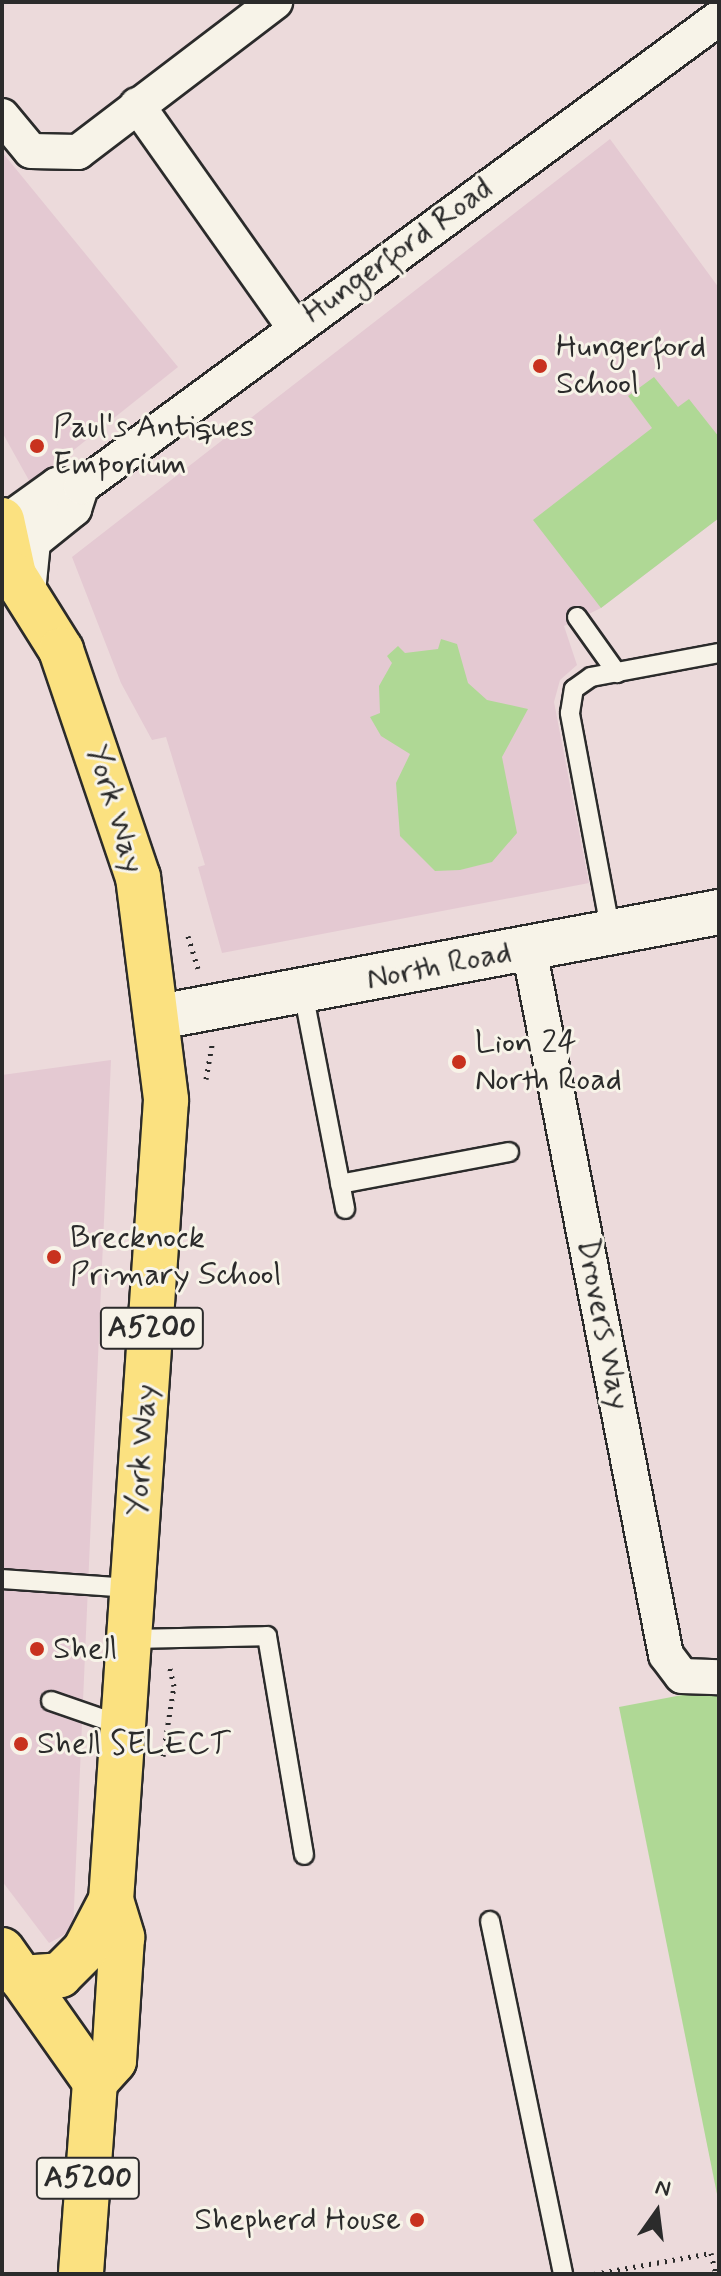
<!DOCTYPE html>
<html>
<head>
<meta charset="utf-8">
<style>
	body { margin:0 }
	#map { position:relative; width:721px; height:2276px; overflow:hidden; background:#ecdadb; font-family:Mynerve,sans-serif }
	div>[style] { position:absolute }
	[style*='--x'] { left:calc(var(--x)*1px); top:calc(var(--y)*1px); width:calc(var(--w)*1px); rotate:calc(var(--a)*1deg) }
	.built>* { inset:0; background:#e4c9d2 }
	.green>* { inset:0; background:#afd895 }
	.path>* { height:5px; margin-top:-2.5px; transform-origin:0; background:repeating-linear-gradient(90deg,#2b2b2b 0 2px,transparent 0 8px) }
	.roads { filter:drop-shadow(2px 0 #2b2b2b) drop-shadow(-2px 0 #2b2b2b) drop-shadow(0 2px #2b2b2b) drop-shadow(0 -2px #2b2b2b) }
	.lane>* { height:18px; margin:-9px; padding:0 9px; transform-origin:9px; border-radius:9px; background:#f7f3e8 }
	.street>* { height:34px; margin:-17px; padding:0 17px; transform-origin:17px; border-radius:17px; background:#f7f3e8 }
	.secondary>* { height:44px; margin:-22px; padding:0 22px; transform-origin:22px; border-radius:22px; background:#f7f3e8 }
	.primary>* { height:44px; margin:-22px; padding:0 22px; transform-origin:22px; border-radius:22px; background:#fbe180 }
	.dots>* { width:22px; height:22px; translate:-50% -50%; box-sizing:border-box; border:4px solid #f7f3e8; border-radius:50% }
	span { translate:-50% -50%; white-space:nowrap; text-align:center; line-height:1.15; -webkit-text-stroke:6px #f7f3e8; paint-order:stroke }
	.shield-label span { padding:2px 6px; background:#f7f3e8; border:2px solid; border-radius:6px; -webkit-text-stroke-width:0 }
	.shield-label { font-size:30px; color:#2b2b2b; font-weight:700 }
	.street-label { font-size:32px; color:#2b2b2b }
	.poi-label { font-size:32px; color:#2b2b2b }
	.left { translate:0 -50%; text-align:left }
	.right { translate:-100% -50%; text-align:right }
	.frame { position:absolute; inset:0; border:4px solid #2b2b2b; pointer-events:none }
	.north { position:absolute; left:617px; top:2172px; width:80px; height:80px; -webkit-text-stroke:6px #f7f3e8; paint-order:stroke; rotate:14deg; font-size:22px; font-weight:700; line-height:32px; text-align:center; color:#2b2b2b }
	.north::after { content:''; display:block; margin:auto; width:28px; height:36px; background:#2b2b2b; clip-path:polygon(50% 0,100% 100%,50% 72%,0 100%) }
</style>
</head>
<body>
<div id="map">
	<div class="built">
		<i style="clip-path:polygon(610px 139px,719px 288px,719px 518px,601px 608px,564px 626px,577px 665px,560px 680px,554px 702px,589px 883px,222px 953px,198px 867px,205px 865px,166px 737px,152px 740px,121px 683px,72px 557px)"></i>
		<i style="clip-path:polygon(2px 152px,178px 367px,31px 484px,2px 432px)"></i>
		<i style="clip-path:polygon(111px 1060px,73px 1930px,49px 1943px,2px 1881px,2px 1075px)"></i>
	</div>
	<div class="green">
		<i style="clip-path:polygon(654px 377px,678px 407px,689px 399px,719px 437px,719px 518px,601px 608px,533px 520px,652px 428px,628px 396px)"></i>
		<i style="clip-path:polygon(441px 639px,457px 644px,468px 683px,487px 700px,528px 709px,502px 757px,517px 833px,492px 862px,460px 870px,435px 871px,400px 836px,396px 783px,410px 754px,381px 736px,370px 717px,380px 713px,379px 686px,392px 663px,387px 656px,398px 646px,405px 653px,438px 649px)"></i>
		<i style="clip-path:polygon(719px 1688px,719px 2204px,619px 1707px)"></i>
	</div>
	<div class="path">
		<i style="--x:188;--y:936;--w:34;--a:73"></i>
		<i style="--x:206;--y:1079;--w:35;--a:-80"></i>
		<i style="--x:163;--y:1756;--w:71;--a:-81.1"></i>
		<i style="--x:174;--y:1686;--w:23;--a:-103"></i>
		<i style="--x:594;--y:2274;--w:119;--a:-10.2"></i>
		<i style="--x:711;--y:2253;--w:22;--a:77"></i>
	</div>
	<div class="roads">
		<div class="lane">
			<i style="--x:577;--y:617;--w:69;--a:54.5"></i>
			<i style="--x:611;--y:933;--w:224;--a:-100.6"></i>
			<i style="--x:570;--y:713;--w:24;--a:-81"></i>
			<i style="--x:574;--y:689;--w:21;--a:-35"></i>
			<i style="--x:591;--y:677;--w:130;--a:-10.6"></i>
			<i style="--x:303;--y:992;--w:221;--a:79"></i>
			<i style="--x:340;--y:1184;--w:172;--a:-10.7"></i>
			<i style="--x:2;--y:1579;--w:130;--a:4"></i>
			<i style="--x:129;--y:1639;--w:138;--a:-1.2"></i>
			<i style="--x:267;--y:1636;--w:222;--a:80.4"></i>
			<i style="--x:51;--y:1701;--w:76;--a:19.1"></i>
			<i style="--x:490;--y:1921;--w:360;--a:78.3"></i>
		</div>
		<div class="street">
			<i style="--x:137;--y:105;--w:272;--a:54.7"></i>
			<i style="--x:2;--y:116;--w:45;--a:50.4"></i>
			<i style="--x:31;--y:151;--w:47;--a:1.2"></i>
			<i style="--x:78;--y:152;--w:248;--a:-37.3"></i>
			<i style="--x:4;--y:523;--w:65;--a:-35.6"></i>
			<i style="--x:57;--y:485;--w:24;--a:5"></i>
			<i style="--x:28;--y:592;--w:50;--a:-84.3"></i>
			<i style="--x:33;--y:542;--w:53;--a:-38.8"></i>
			<i style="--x:74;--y:509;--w:23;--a:-72"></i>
			<i style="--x:81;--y:487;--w:792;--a:-36.32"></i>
			<i style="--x:529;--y:949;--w:719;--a:79.02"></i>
			<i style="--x:666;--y:1655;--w:26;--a:53"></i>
			<i style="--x:682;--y:1676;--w:37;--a:2"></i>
		</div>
		<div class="secondary">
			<i style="--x:159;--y:1017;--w:570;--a:-10.62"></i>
		</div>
		<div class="primary">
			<i style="--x:2;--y:520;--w:56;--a:77.7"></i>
			<i style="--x:14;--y:575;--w:89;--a:57.9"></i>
			<i style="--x:61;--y:650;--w:240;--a:71.3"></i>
			<i style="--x:138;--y:877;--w:225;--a:82.8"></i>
			<i style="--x:166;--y:1100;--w:802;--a:93.93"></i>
			<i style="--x:111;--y:1900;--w:39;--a:73"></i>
			<i style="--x:122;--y:1937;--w:124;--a:93.7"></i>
			<i style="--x:114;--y:2061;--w:28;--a:132"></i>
			<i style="--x:95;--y:2082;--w:193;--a:94.2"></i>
			<i style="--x:2;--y:1950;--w:161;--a:54.8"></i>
			<i style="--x:21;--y:1978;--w:39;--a:-4"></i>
			<i style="--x:60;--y:1975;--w:35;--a:-45"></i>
			<i style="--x:85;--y:1950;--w:56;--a:-62.5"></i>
		</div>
	</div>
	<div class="dots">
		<i style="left:540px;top:366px;background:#c8321e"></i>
		<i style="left:37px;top:446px;background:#c8321e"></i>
		<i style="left:459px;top:1062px;background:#c8321e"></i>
		<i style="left:54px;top:1257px;background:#c8321e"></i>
		<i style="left:37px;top:1649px;background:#c8321e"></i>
		<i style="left:21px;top:1744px;background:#c8321e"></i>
		<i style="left:417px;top:2220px;background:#c8321e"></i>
	</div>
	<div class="shield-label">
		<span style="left:152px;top:1328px">A5200</span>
		<span style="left:88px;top:2178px">A5200</span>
	</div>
	<div class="street-label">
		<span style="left:398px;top:251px;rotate:-36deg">Hungerford Road</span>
		<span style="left:115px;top:809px;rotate:73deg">York Way</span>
		<span style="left:439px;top:966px;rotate:-11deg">North Road</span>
		<span style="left:603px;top:1324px;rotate:79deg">Drovers Way</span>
		<span style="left:142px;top:1450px;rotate:-86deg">York Way</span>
	</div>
	<div class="poi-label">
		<span class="left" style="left:556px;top:366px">Hungerford<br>School</span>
		<span class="left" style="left:53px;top:446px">Paul's Antiques<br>Emporium</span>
		<span class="left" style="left:475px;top:1062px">Lion 24<br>North Road</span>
		<span class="left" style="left:70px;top:1257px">Brecknock<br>Primary School</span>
		<span class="left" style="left:53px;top:1649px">Shell</span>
		<span class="left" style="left:37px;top:1744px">Shell SELECT</span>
		<span class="right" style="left:401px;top:2220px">Shepherd House</span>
	</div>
	<div class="frame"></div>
	<div class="north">N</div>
</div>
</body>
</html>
